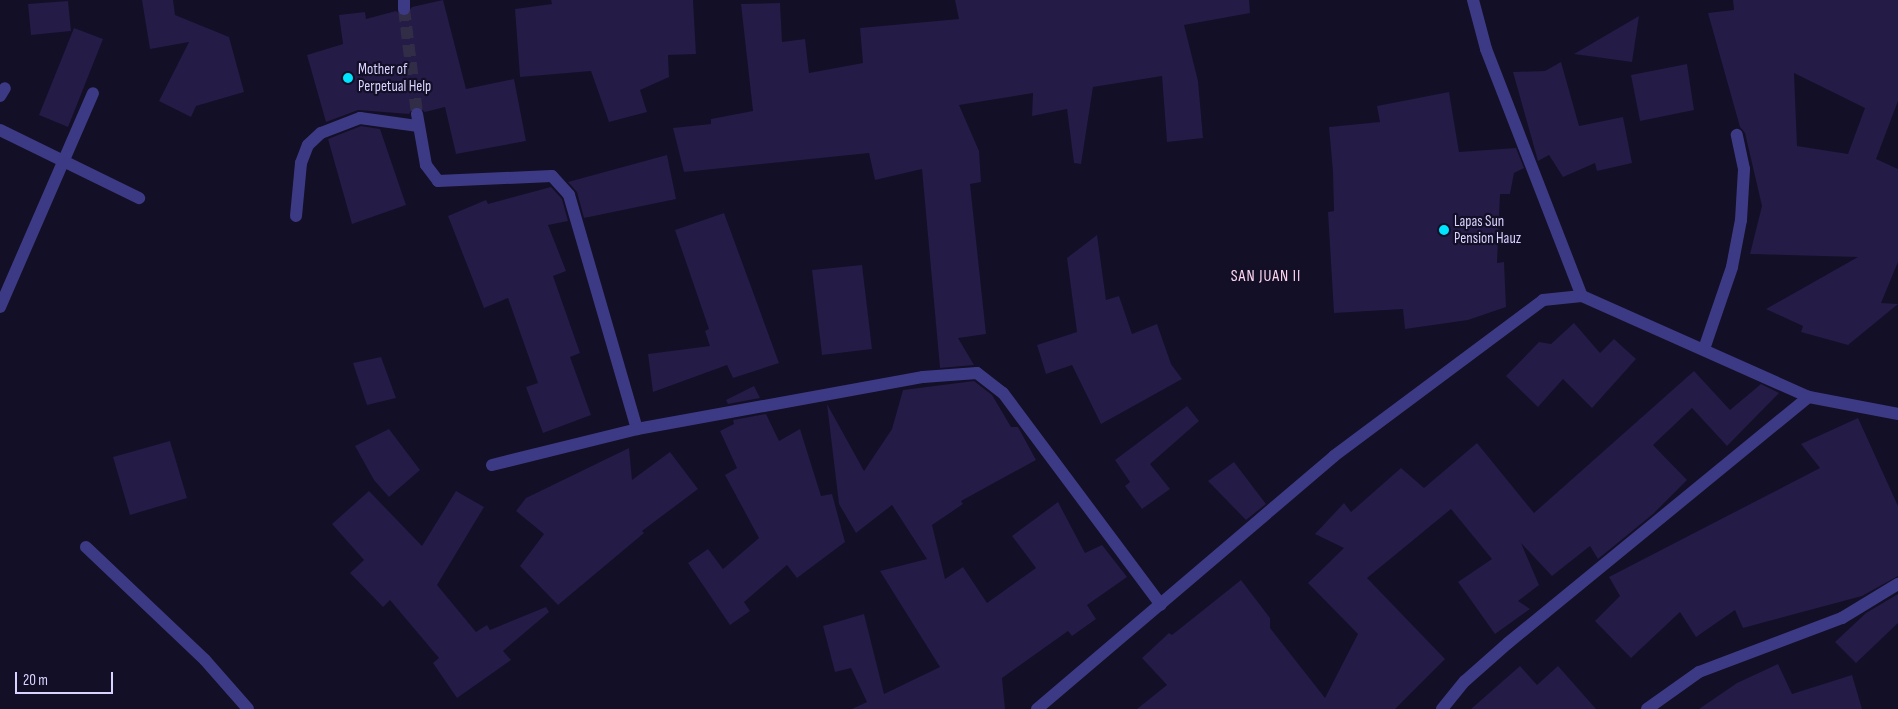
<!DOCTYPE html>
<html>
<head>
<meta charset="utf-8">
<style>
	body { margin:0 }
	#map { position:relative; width:1898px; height:709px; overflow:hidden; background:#130f26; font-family:"Sofia Sans Condensed",sans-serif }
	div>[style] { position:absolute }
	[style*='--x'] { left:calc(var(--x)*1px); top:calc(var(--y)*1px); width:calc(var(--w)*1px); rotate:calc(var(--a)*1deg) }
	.building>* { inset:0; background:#241b47 }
	.minor-tunnel>* { height:12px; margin-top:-6px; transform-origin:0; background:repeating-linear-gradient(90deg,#312d47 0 12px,transparent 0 18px) }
	.minor>* { height:12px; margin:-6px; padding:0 6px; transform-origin:6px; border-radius:6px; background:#3d3a85 }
	.dots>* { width:14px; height:14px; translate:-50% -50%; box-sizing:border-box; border:2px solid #130f26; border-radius:50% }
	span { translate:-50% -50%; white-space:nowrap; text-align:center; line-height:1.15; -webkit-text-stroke:4.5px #130f26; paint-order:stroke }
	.poi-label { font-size:15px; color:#d9d4ff }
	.left { translate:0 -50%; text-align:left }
	.neighbourhood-label { font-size:16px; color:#ffd6f0; letter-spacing:1px }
	.scale { position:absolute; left:15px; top:672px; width:98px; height:22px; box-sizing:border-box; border:2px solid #d9d4ff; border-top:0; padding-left:6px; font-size:15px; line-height:18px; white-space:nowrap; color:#d9d4ff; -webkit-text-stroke:4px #130f26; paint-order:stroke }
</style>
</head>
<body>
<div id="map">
	<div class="building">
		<i style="clip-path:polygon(142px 0,173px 0,175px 15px,229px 37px,244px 92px,196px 106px,191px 117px,159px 101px,189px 42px,150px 49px)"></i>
		<i style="clip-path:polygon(443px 0,466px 89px,514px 79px,526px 141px,456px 154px,445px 107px,425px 112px,415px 106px,409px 114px,358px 110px,326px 122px,307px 55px,343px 44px,339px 15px,365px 12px,366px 19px,396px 11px,404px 17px,412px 7px)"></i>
		<i style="clip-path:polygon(551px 0,693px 0,696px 54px,668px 55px,669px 77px,640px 90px,647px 112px,609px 122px,591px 71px,520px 77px,515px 9px,552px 4px)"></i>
		<i style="clip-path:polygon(955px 0,1249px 0,1250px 13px,1184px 25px,1198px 81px,1203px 138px,1167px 142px,1162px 76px,1093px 87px,1081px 164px,1074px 163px,1067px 109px,1032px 116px,1033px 93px,959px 105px,979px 151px,981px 182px,970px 184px,986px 334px,958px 338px,974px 365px,940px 368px,922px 169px,875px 180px,869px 153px,684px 172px,673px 128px,711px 124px,711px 119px,753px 111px,741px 4px,780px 3px,782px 42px,805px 39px,809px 73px,863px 63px,860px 28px,959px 19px)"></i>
		<i style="clip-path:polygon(evenodd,1733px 0,1898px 0,1898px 101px,1876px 159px,1898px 169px,1898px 262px,1881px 303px,1898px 304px,1848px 345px,1801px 332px,1803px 326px,1766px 309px,1858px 257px,1750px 254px,1762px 206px,1745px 133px,1740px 127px,1708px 13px,1734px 10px,1733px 0,1794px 73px,1865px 108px,1848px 154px,1797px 146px,1794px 73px)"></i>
		<i style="clip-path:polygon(68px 1px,71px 31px,31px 35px,28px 4px)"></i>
		<i style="clip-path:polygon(1639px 16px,1632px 62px,1574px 54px)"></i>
		<i style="clip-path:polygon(74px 28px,103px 39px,68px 127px,39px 115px)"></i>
		<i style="clip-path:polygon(1561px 62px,1579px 126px,1623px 117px,1632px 163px,1597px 171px,1595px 163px,1563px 177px,1549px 155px,1538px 161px,1513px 72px,1545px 71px)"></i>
		<i style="clip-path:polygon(1687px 64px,1694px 110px,1640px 121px,1631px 75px)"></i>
		<i style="clip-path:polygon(1449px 92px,1459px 152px,1516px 148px,1524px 168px,1514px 173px,1510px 194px,1500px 194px,1497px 263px,1504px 262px,1506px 307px,1468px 320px,1405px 329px,1403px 309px,1334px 313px,1328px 212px,1334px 211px,1333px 172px,1329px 127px,1380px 122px,1377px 106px)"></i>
		<i style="clip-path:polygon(361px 126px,380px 129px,406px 205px,352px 224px,328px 139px)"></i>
		<i style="clip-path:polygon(667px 155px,676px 199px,584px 218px,577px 192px,568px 182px)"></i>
		<i style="clip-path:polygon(551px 187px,562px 199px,568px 221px,548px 225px,566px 271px,553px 276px,580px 353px,570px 357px,591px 415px,543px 433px,526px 387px,538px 383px,508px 298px,484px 308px,448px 216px,486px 200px,488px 204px)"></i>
		<i style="clip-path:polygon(724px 213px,779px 363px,733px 378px,727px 365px,653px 392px,648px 354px,710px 346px,705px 331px,709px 329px,675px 230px)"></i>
		<i style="clip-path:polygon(1097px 235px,1106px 300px,1119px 296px,1132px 334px,1157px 324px,1171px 364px,1182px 379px,1101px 424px,1072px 365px,1046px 374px,1037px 345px,1077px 332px,1067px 258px)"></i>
		<i style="clip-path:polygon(862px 265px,872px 349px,822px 355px,812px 270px)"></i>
		<i style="clip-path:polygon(1574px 323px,1600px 353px,1614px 339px,1636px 359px,1592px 408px,1563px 379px,1538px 407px,1506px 376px,1539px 342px,1551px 344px)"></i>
		<i style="clip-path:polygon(381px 357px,396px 398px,367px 405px,353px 363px)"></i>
		<i style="clip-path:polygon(1694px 371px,1730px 410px,1761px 384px,1779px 393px,1727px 446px,1692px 408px,1653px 445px,1687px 480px,1653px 514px,1598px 559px,1590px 546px,1552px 576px,1521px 543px,1539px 585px,1518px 601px,1530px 609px,1495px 634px,1458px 582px,1492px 559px,1451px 509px,1367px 578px,1445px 659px,1395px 709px,1137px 709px,1167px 685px,1142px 658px,1169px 633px,1172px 635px,1241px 580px,1270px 618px,1270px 628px,1325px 698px,1358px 634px,1308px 583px,1344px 548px,1315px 534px,1344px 503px,1351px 512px,1401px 468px,1424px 488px,1477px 443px,1534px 513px)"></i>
		<i style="clip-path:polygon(974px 381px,992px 395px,1011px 427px,1018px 427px,1036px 460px,961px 501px,963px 504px,932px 525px,945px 579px,963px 567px,987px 603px,1036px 568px,1012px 536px,1058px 502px,1085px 553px,1102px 545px,1127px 577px,1087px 605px,1096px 619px,1072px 636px,1068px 631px,1002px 678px,1005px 709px,852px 709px,867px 702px,851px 668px,835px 672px,823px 626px,864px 614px,884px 694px,940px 667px,880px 571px,927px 559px,892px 505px,856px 533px,839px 504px,827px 404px,864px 471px,892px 429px,903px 390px)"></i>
		<i style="clip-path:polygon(754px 386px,760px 398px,728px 404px,726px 400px)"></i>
		<i style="clip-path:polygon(1187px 406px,1199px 421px,1150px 464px,1170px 489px,1142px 509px,1125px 486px,1130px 482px,1115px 460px)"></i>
		<i style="clip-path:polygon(766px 414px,779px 441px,800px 429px,821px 496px,832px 494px,845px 542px,797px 578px,787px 565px,744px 602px,750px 611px,730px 625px,688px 563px,708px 549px,723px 569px,759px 538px,725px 475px,737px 468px,720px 431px,734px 424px,733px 420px)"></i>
		<i style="clip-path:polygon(1858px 418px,1898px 506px,1898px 576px,1862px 596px,1743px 628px,1735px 610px,1696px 637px,1680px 612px,1631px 658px,1595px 621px,1620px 596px,1609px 577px,1820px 468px,1801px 444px)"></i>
		<i style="clip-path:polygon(389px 429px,420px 470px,389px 497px,374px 480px,355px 446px)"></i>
		<i style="clip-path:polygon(170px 441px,187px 498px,130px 515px,113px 457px)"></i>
		<i style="clip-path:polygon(629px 448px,632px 480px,670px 452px,698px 489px,642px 531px,644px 533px,558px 605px,520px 566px,544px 534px,516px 511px,526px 498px)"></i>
		<i style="clip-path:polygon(1234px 462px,1266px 504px,1246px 520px,1208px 481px)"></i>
		<i style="clip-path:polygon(369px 491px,422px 546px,456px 491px,484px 507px,437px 585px,476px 632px,487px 625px,490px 630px,546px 607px,549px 612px,503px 651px,511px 660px,457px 698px,433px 663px,439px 658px,390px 600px,383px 607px,350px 573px,364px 560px,332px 524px)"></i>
		<i style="clip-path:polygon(1898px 594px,1898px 623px,1856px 663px,1835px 642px,1866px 613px)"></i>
		<i style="clip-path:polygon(1778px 664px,1792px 694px,1852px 675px,1862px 709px,1699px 709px,1737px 683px)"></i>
		<i style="clip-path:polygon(1520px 666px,1537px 685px,1558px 666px,1596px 709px,1471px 709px)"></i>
	</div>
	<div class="minor-tunnel">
		<i style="--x:404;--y:9;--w:106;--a:82.9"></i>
	</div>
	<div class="minor">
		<i style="--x:404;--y:0;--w:9;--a:90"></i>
		<i style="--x:1473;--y:0;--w:51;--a:75.1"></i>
		<i style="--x:1486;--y:49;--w:265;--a:68.8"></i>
		<i style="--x:0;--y:96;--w:9;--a:-58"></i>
		<i style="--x:417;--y:114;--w:52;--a:80"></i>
		<i style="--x:426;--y:165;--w:20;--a:53"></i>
		<i style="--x:438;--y:181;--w:114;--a:-2.5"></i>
		<i style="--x:552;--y:176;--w:25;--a:48"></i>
		<i style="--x:569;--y:195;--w:244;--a:73.8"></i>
		<i style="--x:0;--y:130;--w:155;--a:26.1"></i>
		<i style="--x:296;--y:216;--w:53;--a:-84.6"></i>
		<i style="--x:301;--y:163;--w:19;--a:-69"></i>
		<i style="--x:308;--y:145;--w:18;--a:-43"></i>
		<i style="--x:321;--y:133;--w:42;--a:-21"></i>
		<i style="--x:360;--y:118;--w:59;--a:7.9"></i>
		<i style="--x:0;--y:307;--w:233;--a:-66.5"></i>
		<i style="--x:1704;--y:349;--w:87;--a:-71.1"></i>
		<i style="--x:1732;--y:267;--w:48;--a:-79.2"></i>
		<i style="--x:1741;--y:220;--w:51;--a:-86.6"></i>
		<i style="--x:1744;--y:169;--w:35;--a:-102"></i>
		<i style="--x:492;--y:465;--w:149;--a:-13.9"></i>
		<i style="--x:637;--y:429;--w:291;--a:-10.3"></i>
		<i style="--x:923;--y:377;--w:54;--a:-4.2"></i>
		<i style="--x:977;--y:373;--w:33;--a:38"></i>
		<i style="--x:1003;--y:393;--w:264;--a:53.3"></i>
		<i style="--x:86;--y:547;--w:164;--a:43.5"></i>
		<i style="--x:205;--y:660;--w:65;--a:48.7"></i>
		<i style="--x:1037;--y:709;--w:390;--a:-40.4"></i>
		<i style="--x:1334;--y:456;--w:261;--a:-36.7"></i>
		<i style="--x:1543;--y:300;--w:39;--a:-6"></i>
		<i style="--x:1582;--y:296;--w:248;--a:24"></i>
		<i style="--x:1809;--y:397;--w:91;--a:10.8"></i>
		<i style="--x:1442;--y:709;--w:36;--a:-51"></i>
		<i style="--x:1465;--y:681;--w:57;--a:-41.5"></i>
		<i style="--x:1508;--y:643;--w:389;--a:-39.3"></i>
		<i style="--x:1647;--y:709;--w:64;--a:-35.4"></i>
		<i style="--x:1699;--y:672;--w:153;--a:-20.7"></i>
		<i style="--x:1842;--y:618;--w:66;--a:-31.3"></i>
	</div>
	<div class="dots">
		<i style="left:348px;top:78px;background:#00e5ff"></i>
		<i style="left:1444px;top:230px;background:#00e5ff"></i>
	</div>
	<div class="poi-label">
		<span class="left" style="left:358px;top:78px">Mother of<br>Perpetual Help</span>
		<span class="left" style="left:1454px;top:230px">Lapas Sun<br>Pension Hauz</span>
	</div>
	<div class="neighbourhood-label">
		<span style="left:1266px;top:277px">SAN JUAN II</span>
	</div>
	<div class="scale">20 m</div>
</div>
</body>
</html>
